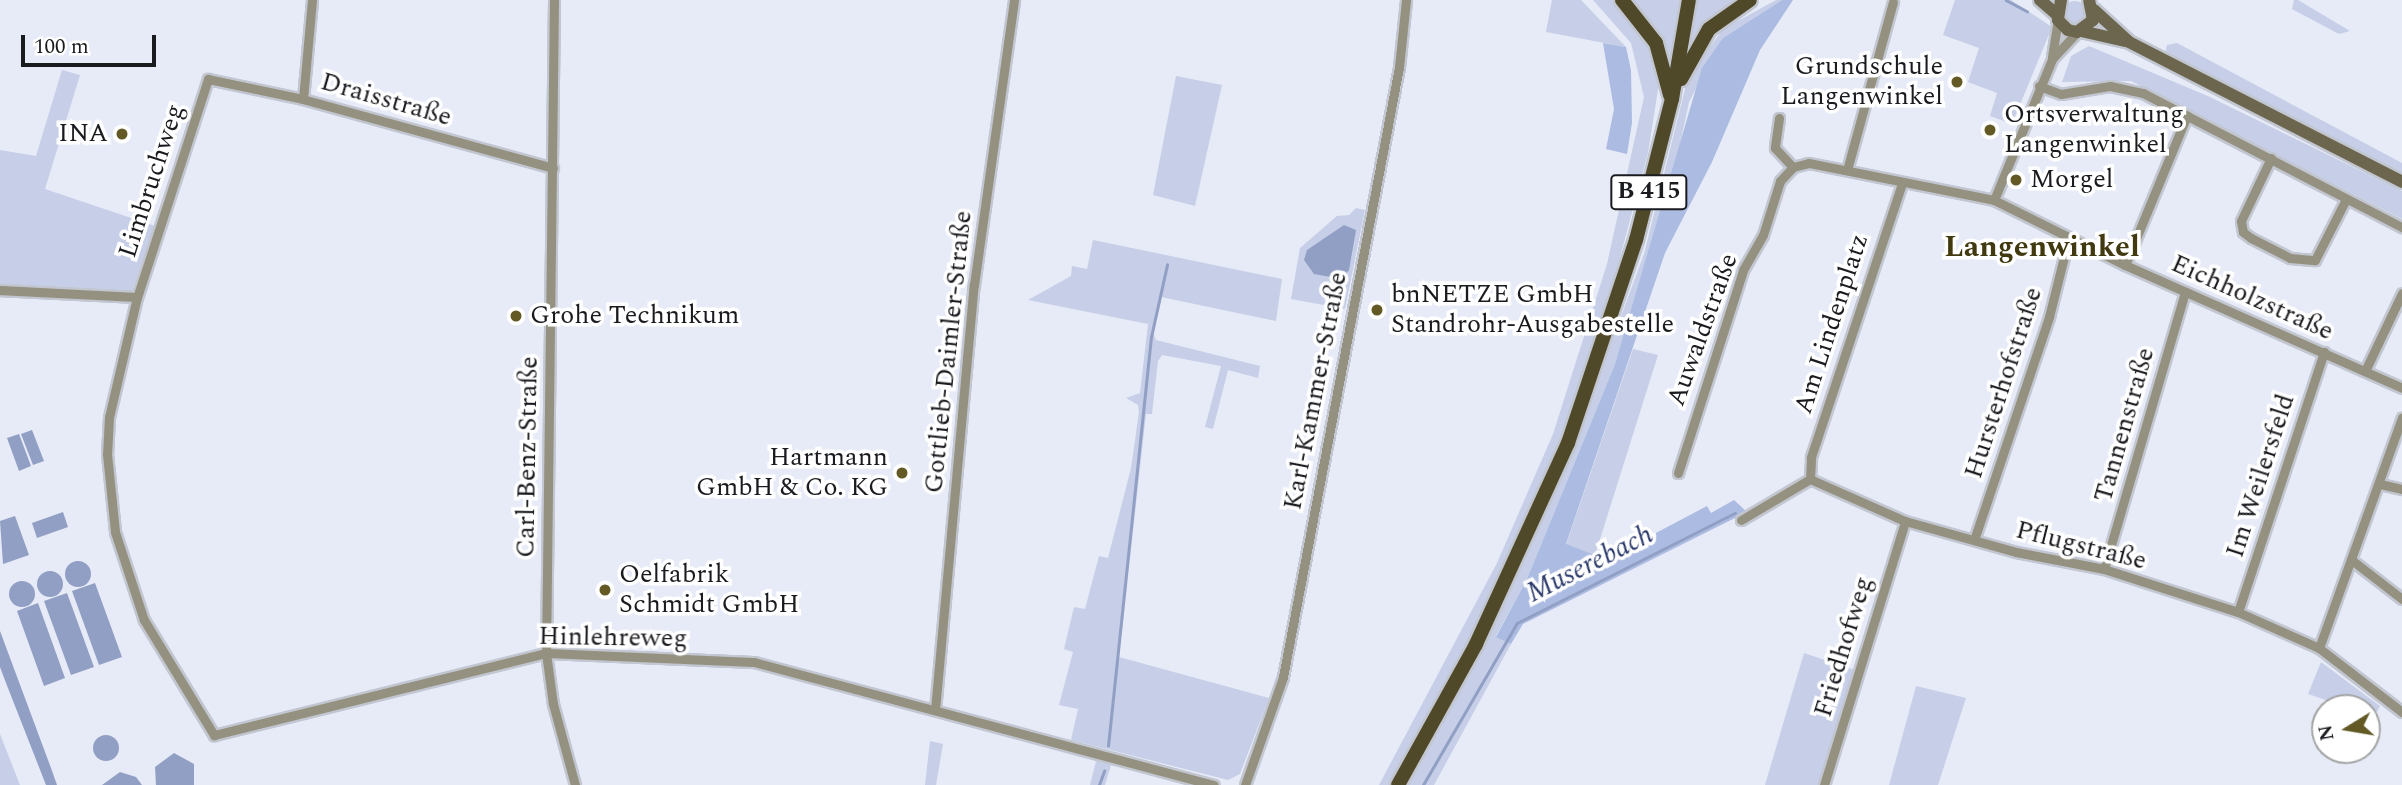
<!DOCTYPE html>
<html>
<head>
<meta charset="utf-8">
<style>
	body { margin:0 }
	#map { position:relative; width:2402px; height:785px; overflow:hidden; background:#e7ebf7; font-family:Spectral,serif }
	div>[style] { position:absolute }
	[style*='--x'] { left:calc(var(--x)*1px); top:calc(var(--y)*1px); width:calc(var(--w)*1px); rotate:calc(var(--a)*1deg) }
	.green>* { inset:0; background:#c6cfe7 }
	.round { border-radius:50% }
	.forest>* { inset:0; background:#acbbe1 }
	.water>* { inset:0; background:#919fc4 }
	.stream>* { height:2.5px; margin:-1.25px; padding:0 1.25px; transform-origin:1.25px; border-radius:1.25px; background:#919fc4 }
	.roads { filter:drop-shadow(2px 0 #c2c6d0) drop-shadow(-2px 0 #c2c6d0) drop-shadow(0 2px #c2c6d0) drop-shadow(0 -2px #c2c6d0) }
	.street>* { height:9px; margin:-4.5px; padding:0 4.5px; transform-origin:4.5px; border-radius:4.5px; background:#949180 }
	.secondary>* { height:12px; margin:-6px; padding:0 6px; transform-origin:6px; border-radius:6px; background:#6b664d }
	.primary>* { height:14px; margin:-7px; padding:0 7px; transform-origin:7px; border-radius:7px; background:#4f4929 }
	.dots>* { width:19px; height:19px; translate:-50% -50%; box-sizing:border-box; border:4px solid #fff; border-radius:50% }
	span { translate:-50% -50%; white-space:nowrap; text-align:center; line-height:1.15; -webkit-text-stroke:7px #fff; paint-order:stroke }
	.shield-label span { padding:2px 5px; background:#fff; border:2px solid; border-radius:5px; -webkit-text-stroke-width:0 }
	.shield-label { font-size:24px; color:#1a1b1f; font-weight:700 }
	.poi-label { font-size:26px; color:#1a1b1f }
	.right { translate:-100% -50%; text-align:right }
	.left { translate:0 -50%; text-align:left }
	.street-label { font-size:26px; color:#1a1b1f }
	.water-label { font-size:28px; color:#2b3a6b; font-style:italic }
	.quarter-label { font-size:30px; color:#41390f; font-weight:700 }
	.north { position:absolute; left:2311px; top:694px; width:70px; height:70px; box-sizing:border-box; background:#fff; border:2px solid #a3a4a5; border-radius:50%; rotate:259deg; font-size:19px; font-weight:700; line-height:28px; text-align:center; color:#1a1b1f }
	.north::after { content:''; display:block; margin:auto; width:24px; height:32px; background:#625925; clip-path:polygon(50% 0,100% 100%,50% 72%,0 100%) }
	.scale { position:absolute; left:21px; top:35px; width:135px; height:32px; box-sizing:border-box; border:4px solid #1a1b1f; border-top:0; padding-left:9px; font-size:21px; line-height:24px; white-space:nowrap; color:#1a1b1f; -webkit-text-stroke:5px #fff; paint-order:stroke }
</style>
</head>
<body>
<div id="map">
	<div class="green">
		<i style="clip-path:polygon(1552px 0,1581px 0,1626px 47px,1546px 32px)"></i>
		<i style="clip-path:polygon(1593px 0,1613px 0,1628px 15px,1651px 46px,1659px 83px,1648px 153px,1601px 328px,1534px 506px,1501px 578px,1436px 705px,1389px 785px,1379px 785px,1497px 563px,1553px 434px,1607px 264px,1644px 97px,1631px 43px)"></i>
		<i style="clip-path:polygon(1628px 0,1682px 0,1670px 73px)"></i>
		<i style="clip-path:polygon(1696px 0,1742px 0,1705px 25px,1689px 47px)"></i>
		<i style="clip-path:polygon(1776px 0,1782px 0,1723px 38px,1689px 102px,1673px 177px,1615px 364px,1527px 579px,1496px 636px,1511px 644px,1434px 785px,1406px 785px,1503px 607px,1561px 479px,1644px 254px,1688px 77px,1723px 29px)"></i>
		<i style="clip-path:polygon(1955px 0,2011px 0,2052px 27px,2012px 124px,1990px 116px,1997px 93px,1968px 82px,1979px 48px,1943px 35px)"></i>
		<i style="clip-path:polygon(2294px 0,2298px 0,2350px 31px,2339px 34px,2292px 9px)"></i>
		<i class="round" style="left:2063px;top:1px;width:24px;height:24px"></i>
		<i style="clip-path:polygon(2177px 43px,2402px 163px,2402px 178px,2165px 54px,2167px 45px)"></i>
		<i style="clip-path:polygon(2089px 46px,2210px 97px,2402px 191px,2402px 219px,2131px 81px,2062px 82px,2071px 56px)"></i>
		<i style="clip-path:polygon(62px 70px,80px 75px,45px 189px,155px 226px,131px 294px,0 286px,0 150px,36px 156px)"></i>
		<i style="clip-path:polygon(1176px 76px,1222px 85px,1195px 206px,1153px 195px)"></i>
		<i style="clip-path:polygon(1356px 208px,1365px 210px,1345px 309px,1291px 299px,1300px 248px,1337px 216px,1349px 215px)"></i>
		<i style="clip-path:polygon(1093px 240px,1282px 279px,1276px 321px,1161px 297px,1153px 332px,1156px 340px,1260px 366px,1258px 378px,1228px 370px,1213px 429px,1205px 427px,1221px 366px,1162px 355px,1158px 361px,1152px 414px,1146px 414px,1119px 657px,1269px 698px,1240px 774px,1228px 780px,1071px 740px,1078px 709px,1059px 705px,1073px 652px,1064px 649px,1074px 607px,1085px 609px,1099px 556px,1108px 558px,1131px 468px,1139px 412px,1138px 405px,1126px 398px,1140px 393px,1148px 324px,1028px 300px,1071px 276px,1072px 266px,1087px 269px)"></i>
		<i style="clip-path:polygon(1633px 349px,1658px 355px,1595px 555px,1566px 545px)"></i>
		<i style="clip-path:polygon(1804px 653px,1855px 670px,1821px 785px,1765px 785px)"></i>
		<i style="clip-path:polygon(2321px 662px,2380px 706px,2375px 716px,2367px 714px,2367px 708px,2350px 708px,2308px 694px)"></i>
		<i style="clip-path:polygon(1916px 686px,1966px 698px,1938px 785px,1889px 785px)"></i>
		<i style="clip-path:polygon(0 734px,20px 785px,0 785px)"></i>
		<i style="clip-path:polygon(930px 741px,943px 744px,936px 785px,925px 785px)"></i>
		<i style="clip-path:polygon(1096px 761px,1111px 765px,1105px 785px,1090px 785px)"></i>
	</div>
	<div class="forest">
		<i style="clip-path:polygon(1782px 0,1793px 0,1760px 50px,1712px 162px,1665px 253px,1566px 544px,1595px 555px,1654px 534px,1707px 506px,1711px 513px,1734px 500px,1747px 512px,1523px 624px,1511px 644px,1496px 637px,1527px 579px,1615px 364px,1702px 68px,1723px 38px)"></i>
		<i style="clip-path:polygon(1603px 43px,1626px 47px,1631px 70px,1632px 123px,1627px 154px,1606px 149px,1614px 109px)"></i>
	</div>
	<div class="water">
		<i style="clip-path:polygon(1344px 225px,1356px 230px,1349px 270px,1342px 279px,1314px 274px,1304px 260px,1307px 250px)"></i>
		<i style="clip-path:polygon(32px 430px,44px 461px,33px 465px,21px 434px)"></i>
		<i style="clip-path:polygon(19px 434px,31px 466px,19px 471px,7px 438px)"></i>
		<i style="clip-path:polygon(63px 512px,68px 527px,37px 538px,32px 523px)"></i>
		<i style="clip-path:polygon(15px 516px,29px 555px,3px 564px,0 521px)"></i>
		<i class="round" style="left:65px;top:561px;width:26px;height:26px"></i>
		<i class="round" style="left:37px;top:571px;width:26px;height:26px"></i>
		<i class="round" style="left:9px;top:581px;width:26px;height:26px"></i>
		<i style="clip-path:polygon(95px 583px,122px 657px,99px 665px,72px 591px)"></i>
		<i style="clip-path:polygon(67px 593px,94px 667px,71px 675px,44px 601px)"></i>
		<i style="clip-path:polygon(38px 603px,65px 678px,44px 686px,17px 611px)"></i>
		<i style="clip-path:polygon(0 631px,51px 768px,57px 785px,46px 785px,6px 683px,0 667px)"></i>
		<i class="round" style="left:93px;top:735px;width:26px;height:26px"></i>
		<i style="clip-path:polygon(174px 753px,194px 764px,194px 785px,156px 785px,155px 767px)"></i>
		<i style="clip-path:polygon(120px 772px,136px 777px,142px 785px,102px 785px)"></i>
	</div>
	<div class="stream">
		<i style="--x:2006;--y:0;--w:24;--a:28"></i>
		<i style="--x:1108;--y:746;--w:411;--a:-84"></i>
		<i style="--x:1151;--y:337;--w:74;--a:-77.5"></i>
		<i style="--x:1099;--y:785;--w:15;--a:-70"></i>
		<i style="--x:1423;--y:785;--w:187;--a:-59.9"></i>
		<i style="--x:1517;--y:623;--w:244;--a:-26.8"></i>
	</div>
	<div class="roads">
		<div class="street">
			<i style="--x:554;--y:0;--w:653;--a:90.7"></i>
			<i style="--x:546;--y:653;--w:51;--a:82.2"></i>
			<i style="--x:553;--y:704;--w:84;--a:74.8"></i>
			<i style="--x:2052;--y:57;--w:37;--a:-81"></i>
			<i style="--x:2039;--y:86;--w:23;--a:20"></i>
			<i style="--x:2061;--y:94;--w:50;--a:-9.3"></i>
			<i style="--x:2110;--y:86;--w:34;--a:12"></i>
			<i style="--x:2143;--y:93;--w:292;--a:27.4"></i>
			<i style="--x:303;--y:99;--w:99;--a:-84.8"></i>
			<i style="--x:1779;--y:118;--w:30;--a:98"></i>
			<i style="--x:1775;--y:148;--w:26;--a:47"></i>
			<i style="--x:2271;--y:158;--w:70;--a:115.5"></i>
			<i style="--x:2241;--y:221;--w:11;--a:80"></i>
			<i style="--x:2243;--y:232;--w:10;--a:37"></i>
			<i style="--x:2251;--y:238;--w:44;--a:27.1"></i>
			<i style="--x:2290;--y:258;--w:25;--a:5"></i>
			<i style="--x:2315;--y:260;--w:66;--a:-63"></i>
			<i style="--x:553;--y:168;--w:259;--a:-164.6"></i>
			<i style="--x:303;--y:99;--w:97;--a:-168.1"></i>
			<i style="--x:208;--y:79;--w:229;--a:108"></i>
			<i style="--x:137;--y:297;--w:123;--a:103.1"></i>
			<i style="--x:109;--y:417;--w:37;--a:93"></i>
			<i style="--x:107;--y:454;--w:78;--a:84.1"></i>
			<i style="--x:115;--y:532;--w:93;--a:71.8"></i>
			<i style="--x:144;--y:620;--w:135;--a:58.7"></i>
			<i style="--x:214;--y:735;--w:342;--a:-13.9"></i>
			<i style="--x:546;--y:653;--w:208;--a:2.5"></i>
			<i style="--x:754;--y:662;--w:476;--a:15"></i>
			<i style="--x:1847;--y:170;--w:174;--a:-74.7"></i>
			<i style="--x:1994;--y:200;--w:152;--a:-67.6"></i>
			<i style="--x:2052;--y:59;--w:37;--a:-47"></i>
			<i style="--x:2125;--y:265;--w:162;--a:-67.5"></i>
			<i style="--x:0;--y:290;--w:137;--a:2.9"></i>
			<i style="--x:2365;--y:371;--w:86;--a:-64.6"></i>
			<i style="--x:1678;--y:473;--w:213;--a:-72.2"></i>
			<i style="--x:1743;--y:270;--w:40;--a:-60.3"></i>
			<i style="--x:1763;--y:235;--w:57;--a:-72.5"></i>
			<i style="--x:1780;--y:181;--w:19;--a:-47"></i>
			<i style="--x:1793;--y:167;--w:16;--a:-14"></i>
			<i style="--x:1809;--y:163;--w:189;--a:11.3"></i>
			<i style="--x:1994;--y:200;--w:146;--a:26.4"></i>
			<i style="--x:2125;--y:265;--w:303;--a:23.9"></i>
			<i style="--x:1810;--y:479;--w:104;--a:23.9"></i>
			<i style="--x:1905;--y:521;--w:115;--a:15.6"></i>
			<i style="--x:2016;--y:552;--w:90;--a:10.9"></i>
			<i style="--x:2104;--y:569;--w:141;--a:17.8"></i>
			<i style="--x:2238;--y:612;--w:89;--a:24"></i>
			<i style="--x:2319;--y:648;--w:105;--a:37.6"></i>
			<i style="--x:1810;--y:479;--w:22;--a:-87"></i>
			<i style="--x:1811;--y:457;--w:288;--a:-71.6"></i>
			<i style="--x:2380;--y:484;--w:23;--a:13"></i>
			<i style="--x:1741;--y:520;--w:80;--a:-30.7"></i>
			<i style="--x:1974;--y:540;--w:235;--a:-71.4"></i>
			<i style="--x:2049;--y:317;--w:82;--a:-76"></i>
			<i style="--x:2353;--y:561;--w:62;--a:37.8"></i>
			<i style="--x:2104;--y:569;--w:289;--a:-73.7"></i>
			<i style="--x:2238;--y:612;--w:274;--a:-71.7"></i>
			<i style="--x:2319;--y:648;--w:245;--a:-70.2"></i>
			<i style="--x:935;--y:710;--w:427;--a:-84.8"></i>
			<i style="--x:974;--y:285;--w:288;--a:-82"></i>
			<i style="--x:1245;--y:785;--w:114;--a:-70.6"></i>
			<i style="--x:1283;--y:677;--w:621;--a:-79.23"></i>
			<i style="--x:1399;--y:67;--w:67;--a:-84"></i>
			<i style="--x:1824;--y:785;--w:276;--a:-72.9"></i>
		</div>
		<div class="secondary">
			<i style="--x:2040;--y:0;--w:23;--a:41"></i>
			<i style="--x:2061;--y:0;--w:20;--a:99"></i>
			<i style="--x:2058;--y:20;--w:14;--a:45"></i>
			<i style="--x:2068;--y:30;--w:9;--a:13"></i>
			<i style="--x:2077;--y:32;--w:20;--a:-37"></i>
			<i style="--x:2093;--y:20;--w:20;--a:-101"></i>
			<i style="--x:2094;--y:10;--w:47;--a:42.4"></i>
			<i style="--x:2129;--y:42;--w:307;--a:27.1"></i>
			<i style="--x:2081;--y:31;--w:45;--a:12.8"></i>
		</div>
		<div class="primary">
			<i style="--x:1622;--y:0;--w:55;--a:51.7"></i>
			<i style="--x:1656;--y:43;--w:54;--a:74.9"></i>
			<i style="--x:1681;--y:79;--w:57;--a:-60.8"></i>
			<i style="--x:1709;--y:29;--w:50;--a:-35.3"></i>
			<i style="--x:1398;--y:785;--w:161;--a:-61"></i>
			<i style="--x:1476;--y:644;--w:221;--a:-65.4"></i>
			<i style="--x:1568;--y:443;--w:214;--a:-71.5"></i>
			<i style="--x:1636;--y:240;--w:146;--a:-75.7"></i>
			<i style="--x:1672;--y:99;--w:100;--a:-80.3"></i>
		</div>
	</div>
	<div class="dots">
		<i style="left:1957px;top:82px;background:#625925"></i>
		<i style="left:1990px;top:130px;background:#625925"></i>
		<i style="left:122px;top:134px;background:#625925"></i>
		<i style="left:2016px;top:180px;background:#625925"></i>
		<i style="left:1377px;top:310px;background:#625925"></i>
		<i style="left:516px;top:316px;background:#625925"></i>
		<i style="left:902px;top:473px;background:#625925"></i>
		<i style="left:605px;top:590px;background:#625925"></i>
	</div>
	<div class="shield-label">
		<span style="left:1649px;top:192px">B 415</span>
	</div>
	<div class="poi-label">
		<span class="right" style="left:1943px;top:82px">Grundschule<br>Langenwinkel</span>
		<span class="left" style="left:2004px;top:130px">Ortsverwaltung<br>Langenwinkel</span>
		<span class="right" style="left:108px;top:134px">INA</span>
		<span class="left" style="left:2030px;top:180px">Morgel</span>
		<span class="left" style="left:1391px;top:310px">bnNETZE GmbH<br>Standrohr-Ausgabestelle</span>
		<span class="left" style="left:530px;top:316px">Grohe Technikum</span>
		<span class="right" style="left:888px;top:473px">Hartmann<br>GmbH &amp; Co. KG</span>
		<span class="left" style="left:619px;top:590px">Oelfabrik<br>Schmidt GmbH</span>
	</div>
	<div class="street-label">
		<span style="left:386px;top:100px;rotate:16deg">Draisstraße</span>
		<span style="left:152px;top:181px;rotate:-72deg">Limbruchweg</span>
		<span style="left:2252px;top:298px;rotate:24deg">Eichholzstraße</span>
		<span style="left:1832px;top:324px;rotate:-72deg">Am Lindenplatz</span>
		<span style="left:1703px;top:330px;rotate:-70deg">Auwaldstraße</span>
		<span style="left:949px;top:352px;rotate:-84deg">Gottlieb-Daimler-Straße</span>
		<span style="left:2004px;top:383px;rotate:-72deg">Hursterhofstraße</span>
		<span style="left:1316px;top:391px;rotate:-79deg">Karl-Kammer-Straße</span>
		<span style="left:2125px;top:425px;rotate:-74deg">Tannenstraße</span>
		<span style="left:528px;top:457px;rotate:-89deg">Carl-Benz-Straße</span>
		<span style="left:2261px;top:476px;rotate:-72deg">Im Weilersfeld</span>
		<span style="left:2081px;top:546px;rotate:14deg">Pflugstraße</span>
		<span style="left:613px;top:638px;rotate:1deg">Hinlehreweg</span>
		<span style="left:1844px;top:647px;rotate:-73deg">Friedhofweg</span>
	</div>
	<div class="water-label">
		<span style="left:1590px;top:564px;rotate:-27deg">Muserebach</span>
	</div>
	<div class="quarter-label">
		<span style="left:2042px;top:247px">Langenwinkel</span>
	</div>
	<div class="north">N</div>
	<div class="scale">100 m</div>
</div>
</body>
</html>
